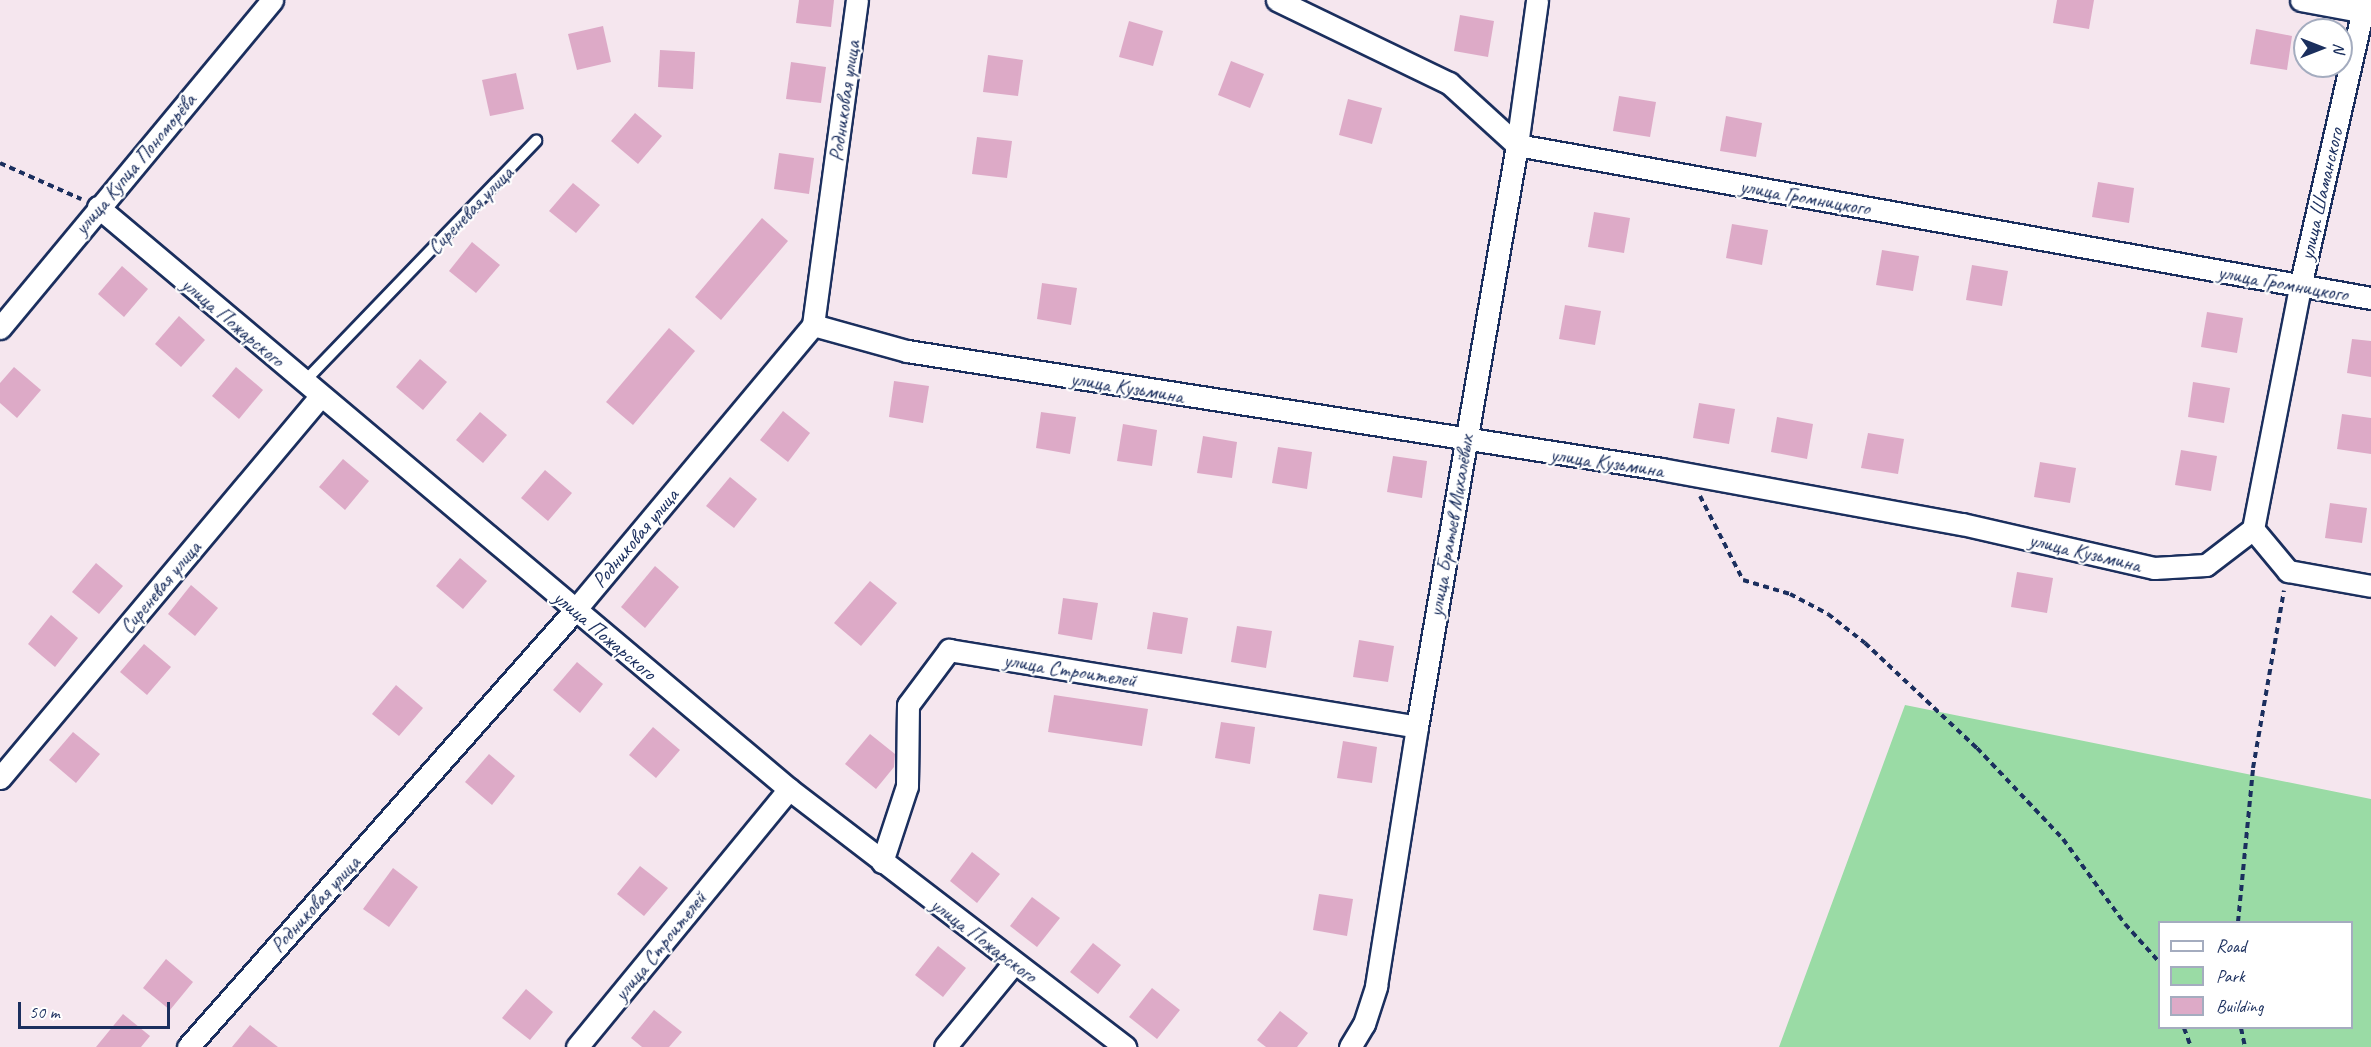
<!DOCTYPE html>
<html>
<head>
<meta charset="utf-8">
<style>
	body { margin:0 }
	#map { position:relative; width:2371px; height:1047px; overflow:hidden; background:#f5e6ee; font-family:Caveat,sans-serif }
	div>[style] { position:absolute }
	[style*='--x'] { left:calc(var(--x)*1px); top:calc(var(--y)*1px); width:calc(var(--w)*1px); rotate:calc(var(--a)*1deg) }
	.green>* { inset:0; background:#9adba5 }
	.building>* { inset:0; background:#ddaac7 }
	.path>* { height:4px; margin-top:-2px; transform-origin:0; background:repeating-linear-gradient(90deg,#1b2f5e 0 6px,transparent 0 10.5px) }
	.roads { filter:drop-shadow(2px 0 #1b2f5e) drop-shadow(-2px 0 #1b2f5e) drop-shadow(0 2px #1b2f5e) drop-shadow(0 -2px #1b2f5e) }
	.lane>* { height:10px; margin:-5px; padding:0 5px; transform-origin:5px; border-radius:5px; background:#fff }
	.street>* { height:21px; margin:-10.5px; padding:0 10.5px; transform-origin:10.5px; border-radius:10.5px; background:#fff }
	span { translate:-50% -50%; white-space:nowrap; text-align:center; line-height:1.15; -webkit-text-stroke:4.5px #fff; paint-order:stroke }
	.street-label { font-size:21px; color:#1b2f5e }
	.legend { position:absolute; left:2158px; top:921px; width:195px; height:108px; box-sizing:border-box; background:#fff; border:2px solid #a4acbf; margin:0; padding:8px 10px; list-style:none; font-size:18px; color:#1b2f5e }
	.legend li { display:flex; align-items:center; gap:12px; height:30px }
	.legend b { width:30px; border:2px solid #a4acbf }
	.north { position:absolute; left:2293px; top:18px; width:60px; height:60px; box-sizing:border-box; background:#fff; border:2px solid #a4acbf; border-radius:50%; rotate:90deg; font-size:16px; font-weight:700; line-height:24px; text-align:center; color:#1b2f5e }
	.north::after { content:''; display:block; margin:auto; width:21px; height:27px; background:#1b2f5e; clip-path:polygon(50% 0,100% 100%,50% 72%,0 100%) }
	.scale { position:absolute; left:18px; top:1002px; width:152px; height:27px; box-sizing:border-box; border:3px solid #1b2f5e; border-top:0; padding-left:8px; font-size:18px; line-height:21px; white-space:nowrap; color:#1b2f5e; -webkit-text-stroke:4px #fff; paint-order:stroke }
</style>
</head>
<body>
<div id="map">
	<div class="green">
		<i style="clip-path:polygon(evenodd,1905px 705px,2371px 799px,2371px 1047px,1779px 1047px,1905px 705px,2160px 922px,2352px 922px,2352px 1028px,2160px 1028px,2160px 922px)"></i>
	</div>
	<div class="building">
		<i style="clip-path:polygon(799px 0,834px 0,831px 27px,796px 23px)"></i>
		<i style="clip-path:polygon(2057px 0,2094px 0,2089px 29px,2053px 23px)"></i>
		<i style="clip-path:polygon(1460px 15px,1494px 21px,1488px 57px,1454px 51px)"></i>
		<i style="clip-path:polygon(1129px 21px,1163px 31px,1153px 66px,1119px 57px)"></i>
		<i style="clip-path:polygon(603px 26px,611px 62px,577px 70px,568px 34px)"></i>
		<i style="clip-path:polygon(2256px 29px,2292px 36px,2287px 70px,2250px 64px)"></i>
		<i style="clip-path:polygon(660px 50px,695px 52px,693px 89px,658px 87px)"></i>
		<i style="clip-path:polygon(988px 55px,1023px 60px,1018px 96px,983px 92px)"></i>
		<i style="clip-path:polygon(1231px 61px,1264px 74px,1250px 108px,1218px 95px)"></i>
		<i style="clip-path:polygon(791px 62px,826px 67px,821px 103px,786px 99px)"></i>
		<i style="clip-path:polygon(516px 73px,524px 109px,490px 116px,482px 80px)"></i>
		<i style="clip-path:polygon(1619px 96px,1656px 102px,1650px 137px,1613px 131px)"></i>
		<i style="clip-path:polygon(1348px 99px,1382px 108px,1372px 144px,1339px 135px)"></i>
		<i style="clip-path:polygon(635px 113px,662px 136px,638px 164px,611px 141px)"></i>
		<i style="clip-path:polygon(1726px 116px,1762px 123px,1756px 157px,1720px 151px)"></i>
		<i style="clip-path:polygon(977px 137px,1012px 141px,1007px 178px,972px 174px)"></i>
		<i style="clip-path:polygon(779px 153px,814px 158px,809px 194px,774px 189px)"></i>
		<i style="clip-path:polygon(2098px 182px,2134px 188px,2129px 223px,2092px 217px)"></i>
		<i style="clip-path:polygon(573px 183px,600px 205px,576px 233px,549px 211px)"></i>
		<i style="clip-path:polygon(1594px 212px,1630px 218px,1624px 253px,1588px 247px)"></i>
		<i style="clip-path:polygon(762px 218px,788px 241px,721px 320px,695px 297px)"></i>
		<i style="clip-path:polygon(1732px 224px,1768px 230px,1762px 265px,1726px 258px)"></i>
		<i style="clip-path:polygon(472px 242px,500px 265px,476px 293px,449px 271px)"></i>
		<i style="clip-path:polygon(1882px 250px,1919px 256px,1913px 291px,1876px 285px)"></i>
		<i style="clip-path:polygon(1972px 265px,2008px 271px,2002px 306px,1966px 300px)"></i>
		<i style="clip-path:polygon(122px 266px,148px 289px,124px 317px,98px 294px)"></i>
		<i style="clip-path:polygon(1042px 283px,1077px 288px,1071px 325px,1037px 319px)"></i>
		<i style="clip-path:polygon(1565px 305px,1601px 311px,1595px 345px,1559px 339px)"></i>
		<i style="clip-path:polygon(2207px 312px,2243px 318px,2237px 353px,2201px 347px)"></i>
		<i style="clip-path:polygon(179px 316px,205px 340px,181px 367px,155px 344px)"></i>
		<i style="clip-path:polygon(669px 328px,695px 351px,633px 425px,606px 402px)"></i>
		<i style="clip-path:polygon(2352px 339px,2371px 341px,2371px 377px,2347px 373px)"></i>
		<i style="clip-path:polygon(420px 359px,447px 382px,423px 410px,396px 387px)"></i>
		<i style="clip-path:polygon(14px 367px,41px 390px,17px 418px,0 403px,0 383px)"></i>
		<i style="clip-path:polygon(236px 367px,263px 390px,239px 419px,212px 396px)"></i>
		<i style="clip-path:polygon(894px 381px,929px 386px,923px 423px,889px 417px)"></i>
		<i style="clip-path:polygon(2193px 382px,2230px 388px,2224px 423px,2188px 417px)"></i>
		<i style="clip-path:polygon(1699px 403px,1735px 409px,1729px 444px,1693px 438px)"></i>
		<i style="clip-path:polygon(783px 411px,810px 433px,788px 462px,760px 440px)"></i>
		<i style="clip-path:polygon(480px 412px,507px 435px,483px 463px,456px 440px)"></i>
		<i style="clip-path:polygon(1041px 412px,1076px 417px,1070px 454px,1036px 448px)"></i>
		<i style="clip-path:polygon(2342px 414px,2371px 418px,2371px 454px,2337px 449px)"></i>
		<i style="clip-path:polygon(1777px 417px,1813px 424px,1807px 459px,1771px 452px)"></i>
		<i style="clip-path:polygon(1123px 424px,1157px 430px,1152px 466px,1117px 461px)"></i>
		<i style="clip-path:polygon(1868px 433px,1904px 439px,1898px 474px,1861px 468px)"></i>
		<i style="clip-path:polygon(1203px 436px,1237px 442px,1232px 478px,1197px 473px)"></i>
		<i style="clip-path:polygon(1278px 447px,1312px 452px,1307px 489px,1272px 483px)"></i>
		<i style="clip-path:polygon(2181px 450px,2217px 456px,2211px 491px,2175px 485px)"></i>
		<i style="clip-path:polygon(1393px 456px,1427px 461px,1422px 498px,1387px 492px)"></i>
		<i style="clip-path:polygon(343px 459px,369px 481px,345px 510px,319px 487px)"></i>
		<i style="clip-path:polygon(2040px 462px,2076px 468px,2070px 503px,2034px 497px)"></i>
		<i style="clip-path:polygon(545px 470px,572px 493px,548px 521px,521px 498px)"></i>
		<i style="clip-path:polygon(730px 477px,757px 499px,734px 528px,706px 506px)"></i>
		<i style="clip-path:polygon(2330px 503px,2367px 508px,2362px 543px,2325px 538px)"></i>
		<i style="clip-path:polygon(460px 558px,487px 581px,463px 609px,436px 586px)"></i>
		<i style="clip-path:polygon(96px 563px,123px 586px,99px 614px,72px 592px)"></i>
		<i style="clip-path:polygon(655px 566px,679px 587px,645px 628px,621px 607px)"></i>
		<i style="clip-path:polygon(2017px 572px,2053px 578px,2047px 613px,2011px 607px)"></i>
		<i style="clip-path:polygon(870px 581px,897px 603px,861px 646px,834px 623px)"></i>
		<i style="clip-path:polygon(191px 585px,218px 608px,195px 636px,168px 614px)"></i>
		<i style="clip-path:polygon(1063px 598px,1098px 603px,1092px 640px,1058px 634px)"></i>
		<i style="clip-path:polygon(1153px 612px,1188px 618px,1182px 654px,1147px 649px)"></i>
		<i style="clip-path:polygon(51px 615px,78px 638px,55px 667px,28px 644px)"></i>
		<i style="clip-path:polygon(1237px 626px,1272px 631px,1266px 668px,1231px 662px)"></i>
		<i style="clip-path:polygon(1359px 640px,1394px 646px,1388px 682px,1353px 677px)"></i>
		<i style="clip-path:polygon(144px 644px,171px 667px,147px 695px,120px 672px)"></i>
		<i style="clip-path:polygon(577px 662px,603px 684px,580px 713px,553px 690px)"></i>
		<i style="clip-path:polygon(396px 685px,423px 708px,399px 736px,372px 714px)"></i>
		<i style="clip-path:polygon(1054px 695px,1148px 709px,1142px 746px,1048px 732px)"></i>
		<i style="clip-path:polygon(1221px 722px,1255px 727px,1250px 764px,1215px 758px)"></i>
		<i style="clip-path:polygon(653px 727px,680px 750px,656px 778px,629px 755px)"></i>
		<i style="clip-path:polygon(73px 732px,100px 754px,76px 783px,49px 760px)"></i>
		<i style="clip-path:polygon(870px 734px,895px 754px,894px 767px,876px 789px,845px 764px)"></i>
		<i style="clip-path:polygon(1343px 741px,1377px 747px,1372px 783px,1337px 778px)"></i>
		<i style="clip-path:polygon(489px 754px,515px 776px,492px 805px,465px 782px)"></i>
		<i style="clip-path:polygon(972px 852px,1000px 874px,977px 903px,950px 881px)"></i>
		<i style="clip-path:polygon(640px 866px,668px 888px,644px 916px,617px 894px)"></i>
		<i style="clip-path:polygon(393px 868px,418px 887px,389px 927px,363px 909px)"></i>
		<i style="clip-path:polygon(1319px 894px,1353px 899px,1347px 936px,1313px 930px)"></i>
		<i style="clip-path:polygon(1032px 897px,1060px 918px,1037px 947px,1010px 926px)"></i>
		<i style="clip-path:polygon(1093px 943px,1121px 965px,1098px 994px,1070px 972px)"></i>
		<i style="clip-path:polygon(938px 946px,966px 968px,943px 997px,915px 975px)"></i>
		<i style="clip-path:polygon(166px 959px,193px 982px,170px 1010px,143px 988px)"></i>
		<i style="clip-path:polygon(1152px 988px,1180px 1010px,1157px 1039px,1129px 1017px)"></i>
		<i style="clip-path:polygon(526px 989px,553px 1012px,530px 1040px,502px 1018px)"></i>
		<i style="clip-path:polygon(654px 1010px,682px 1032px,669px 1047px,642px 1047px,631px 1038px)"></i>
		<i style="clip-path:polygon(1280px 1011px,1308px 1033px,1297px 1047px,1266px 1047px,1257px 1040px)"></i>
		<i style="clip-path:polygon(123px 1014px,150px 1036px,141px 1047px,96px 1047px)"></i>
		<i style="clip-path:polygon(250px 1025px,278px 1047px,232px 1047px)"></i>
	</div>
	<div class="path">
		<i style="--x:0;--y:163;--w:89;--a:24"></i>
		<i style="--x:1700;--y:496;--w:94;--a:62.9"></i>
		<i style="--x:1743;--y:580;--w:49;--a:16.6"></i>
		<i style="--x:1790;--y:594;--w:43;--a:27.8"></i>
		<i style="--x:1828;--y:614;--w:47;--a:38.1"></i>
		<i style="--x:1865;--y:643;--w:154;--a:43.2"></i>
		<i style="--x:1977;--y:748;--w:125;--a:46.6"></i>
		<i style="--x:2063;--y:839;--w:105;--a:53.9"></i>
		<i style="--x:2125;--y:924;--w:52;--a:48.1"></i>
		<i style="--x:2238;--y:922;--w:155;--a:-84.4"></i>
		<i style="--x:2253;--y:768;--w:180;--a:-80.1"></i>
		<i style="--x:2184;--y:1028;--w:20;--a:70"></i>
		<i style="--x:2241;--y:1028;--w:19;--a:78"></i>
	</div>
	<div class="roads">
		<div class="lane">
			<i style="--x:304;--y:382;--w:335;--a:-46.1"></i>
		</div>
		<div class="street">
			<i style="--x:1277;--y:0;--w:191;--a:25.8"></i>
			<i style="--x:1449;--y:83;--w:92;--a:42.4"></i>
			<i style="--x:1517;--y:145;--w:868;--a:10.16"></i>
			<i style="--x:2301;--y:0;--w:71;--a:10.5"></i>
			<i style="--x:98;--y:207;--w:903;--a:40.11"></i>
			<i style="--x:789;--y:789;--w:424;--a:37.5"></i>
			<i style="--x:813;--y:325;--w:98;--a:15.5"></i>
			<i style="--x:907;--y:351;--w:763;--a:8.89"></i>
			<i style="--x:1661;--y:469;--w:306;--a:10.4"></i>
			<i style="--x:1962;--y:524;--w:197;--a:12.9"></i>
			<i style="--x:2154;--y:568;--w:52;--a:-3.3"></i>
			<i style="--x:2206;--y:565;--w:59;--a:-37.5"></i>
			<i style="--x:0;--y:328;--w:426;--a:-50.3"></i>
			<i style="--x:2253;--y:529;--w:247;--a:-79"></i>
			<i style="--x:2300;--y:287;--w:294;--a:-77.2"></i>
			<i style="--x:2253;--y:529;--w:55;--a:50.2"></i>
			<i style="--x:2288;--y:571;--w:84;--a:10.2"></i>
			<i style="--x:0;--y:778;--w:498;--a:-50"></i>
			<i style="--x:882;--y:862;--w:80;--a:-71.8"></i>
			<i style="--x:907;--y:786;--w:81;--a:-89.3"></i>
			<i style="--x:908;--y:705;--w:69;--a:-53.3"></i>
			<i style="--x:949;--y:650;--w:474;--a:9.3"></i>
			<i style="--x:188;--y:1047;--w:584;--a:-48.47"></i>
			<i style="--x:575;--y:610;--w:371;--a:-50.1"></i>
			<i style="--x:813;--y:325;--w:328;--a:-82.3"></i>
			<i style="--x:577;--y:1047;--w:334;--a:-50.6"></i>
			<i style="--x:945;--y:1047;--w:109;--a:-50.6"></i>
			<i style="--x:1350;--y:1047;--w:27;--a:-59"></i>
			<i style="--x:1364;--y:1024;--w:40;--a:-72"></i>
			<i style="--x:1376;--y:986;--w:262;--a:-81"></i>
			<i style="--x:1417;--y:727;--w:591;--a:-80.25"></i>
			<i style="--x:1517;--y:145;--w:146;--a:-82.1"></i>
		</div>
	</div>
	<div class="street-label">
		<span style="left:844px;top:101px;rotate:-82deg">Родниковая улица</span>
		<span style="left:135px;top:164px;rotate:-50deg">улица Купца Пономорёва</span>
		<span style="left:2321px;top:194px;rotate:-77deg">улица Шаманского</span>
		<span style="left:1805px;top:197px;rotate:10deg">улица Громницкого</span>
		<span style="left:470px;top:210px;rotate:-46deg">Сиреневая улица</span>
		<span style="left:2283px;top:283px;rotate:10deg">улица Громницкого</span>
		<span style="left:233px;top:322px;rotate:40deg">улица Пожарского</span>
		<span style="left:1127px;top:387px;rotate:9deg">улица Кузьмина</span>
		<span style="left:1607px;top:462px;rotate:8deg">улица Кузьмина</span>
		<span style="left:1451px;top:526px;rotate:-80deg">улица Братьев Михалёвых</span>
		<span style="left:635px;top:538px;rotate:-50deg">Родниковая улица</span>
		<span style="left:2085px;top:552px;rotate:13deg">улица Кузьмина</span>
		<span style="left:160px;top:587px;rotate:-50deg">Сиреневая улица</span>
		<span style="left:605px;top:635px;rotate:40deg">улица Пожарского</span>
		<span style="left:1070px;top:670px;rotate:9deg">улица Строителей</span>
		<span style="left:315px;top:904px;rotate:-48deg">Родниковая улица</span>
		<span style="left:984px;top:940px;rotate:37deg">улица Пожарского</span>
		<span style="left:660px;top:946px;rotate:-51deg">улица Строителей</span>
	</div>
	<ul class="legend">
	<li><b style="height:8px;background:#fff"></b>Road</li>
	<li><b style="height:16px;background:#9adba5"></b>Park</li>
	<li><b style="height:16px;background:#ddaac7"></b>Building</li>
	</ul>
	<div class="north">N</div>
	<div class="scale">50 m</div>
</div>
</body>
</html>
